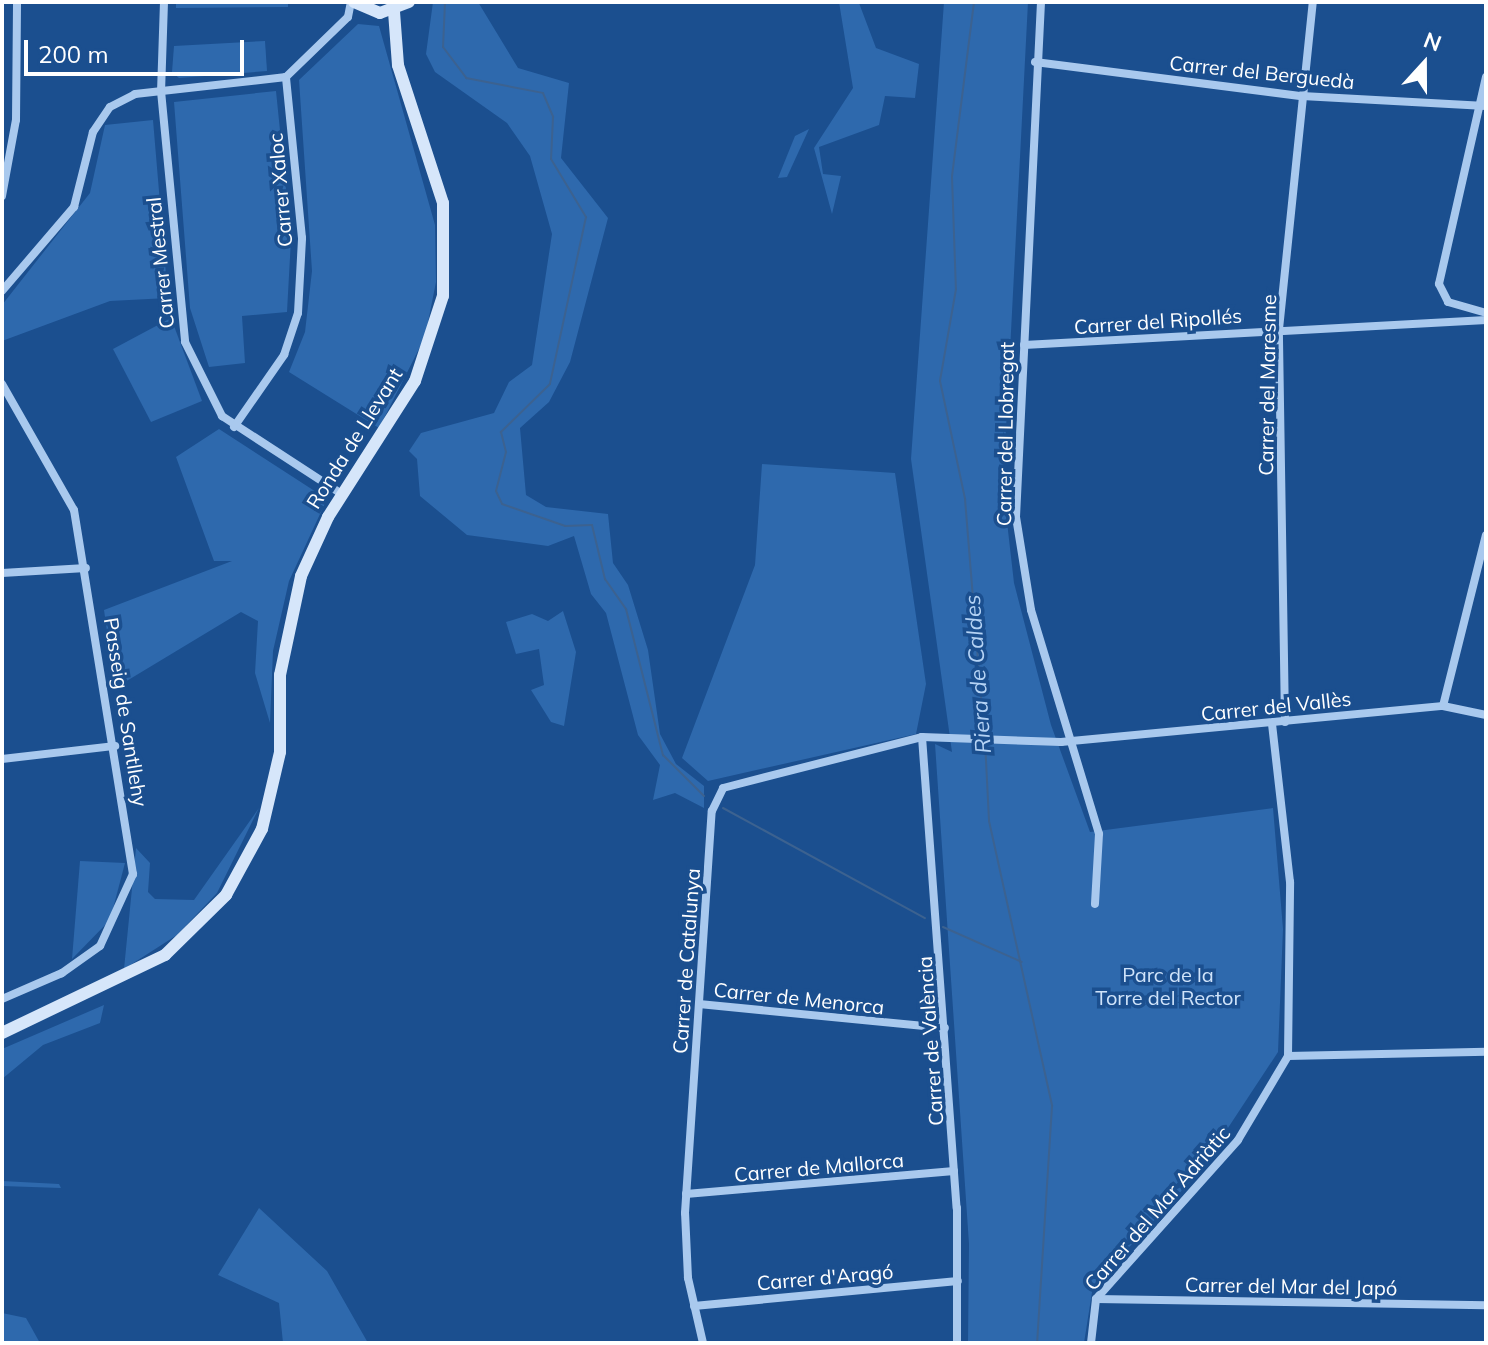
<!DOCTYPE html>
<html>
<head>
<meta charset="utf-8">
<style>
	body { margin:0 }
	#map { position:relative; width:1488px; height:1345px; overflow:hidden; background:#1b4f8f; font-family:Mulish,sans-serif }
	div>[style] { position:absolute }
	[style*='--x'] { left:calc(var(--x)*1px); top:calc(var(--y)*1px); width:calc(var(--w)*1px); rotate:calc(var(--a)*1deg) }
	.green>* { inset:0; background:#2e69ad }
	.stream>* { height:2px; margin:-1px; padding:0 1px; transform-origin:1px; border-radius:1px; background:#3c6290 }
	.street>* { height:8px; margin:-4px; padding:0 4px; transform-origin:4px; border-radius:4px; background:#a9c9ee }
	.secondary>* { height:12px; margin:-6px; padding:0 6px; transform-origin:6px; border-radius:6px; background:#d6e6fa }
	span { translate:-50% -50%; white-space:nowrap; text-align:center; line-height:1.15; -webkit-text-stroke:7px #1b4f8f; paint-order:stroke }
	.street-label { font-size:20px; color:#fff }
	.park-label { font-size:20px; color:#cfe3fa }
	.water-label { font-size:22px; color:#b5d3f5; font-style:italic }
	.frame { position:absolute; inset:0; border:4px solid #fff; pointer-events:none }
	.north { position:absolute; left:1384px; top:24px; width:80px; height:80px; -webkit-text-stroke:6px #1b4f8f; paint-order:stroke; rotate:21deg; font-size:22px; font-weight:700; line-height:32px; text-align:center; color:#fff }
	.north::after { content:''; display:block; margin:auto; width:28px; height:36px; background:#fff; clip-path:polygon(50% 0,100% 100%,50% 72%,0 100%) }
	.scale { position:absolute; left:24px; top:40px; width:220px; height:36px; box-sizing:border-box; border:4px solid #fff; border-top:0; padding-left:10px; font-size:24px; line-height:28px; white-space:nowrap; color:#fff; -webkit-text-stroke:6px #1b4f8f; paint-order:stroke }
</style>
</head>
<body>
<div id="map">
	<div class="green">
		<i style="clip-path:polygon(176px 2px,288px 2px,288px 7px,176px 8px)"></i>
		<i style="clip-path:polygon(433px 2px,478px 2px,518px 68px,569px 83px,561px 158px,608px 218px,570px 362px,549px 402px,520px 428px,526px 495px,546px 507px,608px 514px,613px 563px,628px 585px,648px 650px,660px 734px,676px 764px,704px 786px,704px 808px,675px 793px,653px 800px,660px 765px,638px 735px,606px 613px,591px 594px,574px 536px,548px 546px,467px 535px,420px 496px,417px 459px,409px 451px,421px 433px,494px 413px,509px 382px,532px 365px,552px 234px,530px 156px,507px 123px,435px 72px,426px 54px)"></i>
		<i style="clip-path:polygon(839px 2px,859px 3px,876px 48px,919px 64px,915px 98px,885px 96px,879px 125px,819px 147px,823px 174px,841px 176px,832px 214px,814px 148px,853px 88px)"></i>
		<i style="clip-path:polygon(944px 2px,1028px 2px,1003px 487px,1014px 583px,1051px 725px,1090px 832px,1273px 808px,1283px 929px,1278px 1052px,1199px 1172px,1093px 1286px,1084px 1343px,968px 1343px,969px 1244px,935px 744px,952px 752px,911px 459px)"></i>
		<i style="clip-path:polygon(358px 24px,379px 26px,435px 225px,436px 282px,425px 337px,379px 428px,289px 372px,305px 332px,312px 271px,299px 80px)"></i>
		<i style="clip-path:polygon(265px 41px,267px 71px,179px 78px,172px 72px,174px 46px)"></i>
		<i style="clip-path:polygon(276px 91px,291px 239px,287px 312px,242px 316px,245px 363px,209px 367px,190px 308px,174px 102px)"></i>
		<i style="clip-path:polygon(153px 120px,168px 298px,110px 301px,2px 341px,2px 305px,90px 193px,105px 125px)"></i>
		<i style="clip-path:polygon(809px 129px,787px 177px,778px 178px,795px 136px)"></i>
		<i style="clip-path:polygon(171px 318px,202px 401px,151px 422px,113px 349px)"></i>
		<i style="clip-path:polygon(219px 429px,327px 499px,289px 581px,273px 651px,270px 723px,255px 673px,258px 621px,241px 612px,115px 688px,104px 610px,232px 561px,214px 561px,176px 457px)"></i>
		<i style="clip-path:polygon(762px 464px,895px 473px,926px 684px,916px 734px,708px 781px,682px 758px,755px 565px)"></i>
		<i style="clip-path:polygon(563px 611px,576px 652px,564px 726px,551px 722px,531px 690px,544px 685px,539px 649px,516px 654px,506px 622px,532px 614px,548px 621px)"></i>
		<i style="clip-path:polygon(259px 808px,217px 893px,177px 935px,124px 969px,136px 848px,150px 863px,148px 892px,155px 899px,194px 900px)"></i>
		<i style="clip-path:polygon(80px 861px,125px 863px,110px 920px,72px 959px)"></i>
		<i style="clip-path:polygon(104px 1005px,100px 1023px,43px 1045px,2px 1079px,2px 1049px)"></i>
		<i style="clip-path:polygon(2px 1181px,59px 1184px,61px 1188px,2px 1186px)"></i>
		<i style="clip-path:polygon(259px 1208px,327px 1271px,368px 1343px,283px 1343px,279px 1303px,218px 1275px)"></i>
		<i style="clip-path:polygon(2px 1313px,26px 1318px,40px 1343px,2px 1343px)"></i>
	</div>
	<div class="stream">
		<i style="--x:445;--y:2;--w:45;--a:92.5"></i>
		<i style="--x:443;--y:47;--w:39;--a:53"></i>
		<i style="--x:466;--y:78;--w:78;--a:11"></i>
		<i style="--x:543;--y:93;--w:26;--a:67"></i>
		<i style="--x:553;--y:117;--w:42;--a:92.7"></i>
		<i style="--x:551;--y:159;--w:68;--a:58.9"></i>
		<i style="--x:586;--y:217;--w:171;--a:102.2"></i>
		<i style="--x:550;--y:384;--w:69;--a:135.6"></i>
		<i style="--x:501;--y:432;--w:21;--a:76"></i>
		<i style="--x:506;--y:452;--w:40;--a:104.4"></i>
		<i style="--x:496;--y:491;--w:14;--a:65"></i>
		<i style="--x:502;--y:504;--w:67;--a:19.2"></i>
		<i style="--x:565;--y:526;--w:27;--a:-2"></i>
		<i style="--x:592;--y:525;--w:56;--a:76.5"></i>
		<i style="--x:605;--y:579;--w:37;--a:55"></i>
		<i style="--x:626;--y:609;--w:151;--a:75.8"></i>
		<i style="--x:663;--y:755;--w:58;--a:45"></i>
		<i style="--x:974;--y:2;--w:176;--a:97.2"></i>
		<i style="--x:952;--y:177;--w:112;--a:88"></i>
		<i style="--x:956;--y:289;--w:93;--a:99.9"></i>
		<i style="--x:940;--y:381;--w:121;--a:78"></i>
		<i style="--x:965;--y:499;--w:237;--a:85.4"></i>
		<i style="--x:985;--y:741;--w:80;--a:87.1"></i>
		<i style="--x:989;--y:821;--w:292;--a:77.5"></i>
		<i style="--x:1052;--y:1106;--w:237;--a:93.6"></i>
		<i style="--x:723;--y:808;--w:230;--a:28.6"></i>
		<i style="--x:943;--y:927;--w:86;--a:23.9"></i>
	</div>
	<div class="street">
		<i style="--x:164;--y:2;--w:89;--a:91.9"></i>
		<i style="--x:161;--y:91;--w:252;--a:84.5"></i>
		<i style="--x:185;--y:342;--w:83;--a:63.4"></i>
		<i style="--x:222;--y:416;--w:145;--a:33.1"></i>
		<i style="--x:1041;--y:2;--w:516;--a:92.78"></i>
		<i style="--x:1016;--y:517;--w:94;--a:80.8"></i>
		<i style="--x:1031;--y:610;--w:234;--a:73.1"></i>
		<i style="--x:1099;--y:834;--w:70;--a:93.3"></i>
		<i style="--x:1035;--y:62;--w:269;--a:7.3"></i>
		<i style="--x:1302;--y:96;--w:184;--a:3.1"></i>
		<i style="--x:1486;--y:77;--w:212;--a:102.8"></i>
		<i style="--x:1439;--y:284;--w:20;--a:63"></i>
		<i style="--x:1448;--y:302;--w:40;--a:16"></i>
		<i style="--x:2;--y:196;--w:77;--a:-79.6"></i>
		<i style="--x:16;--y:120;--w:118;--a:-89.5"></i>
		<i style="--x:2;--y:291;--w:111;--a:-49.4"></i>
		<i style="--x:74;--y:207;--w:77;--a:-75.8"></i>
		<i style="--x:93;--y:132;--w:30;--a:-56"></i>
		<i style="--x:110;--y:107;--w:28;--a:-27"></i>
		<i style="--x:135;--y:94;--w:152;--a:-6.4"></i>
		<i style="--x:286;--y:77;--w:86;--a:-44.1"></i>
		<i style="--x:348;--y:17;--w:15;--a:-79"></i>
		<i style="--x:1024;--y:345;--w:463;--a:-3.1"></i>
		<i style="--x:2;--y:384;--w:145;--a:60.3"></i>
		<i style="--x:74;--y:510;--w:369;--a:80.8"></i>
		<i style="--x:133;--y:874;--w:79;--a:114.6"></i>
		<i style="--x:100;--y:946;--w:47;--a:144.6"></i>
		<i style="--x:62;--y:973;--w:65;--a:156.6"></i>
		<i style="--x:234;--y:427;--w:88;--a:-55.2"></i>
		<i style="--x:284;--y:355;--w:44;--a:-71.6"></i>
		<i style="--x:298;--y:313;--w:75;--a:-86.9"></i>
		<i style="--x:302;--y:238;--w:162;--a:-95.7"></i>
		<i style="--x:2;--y:573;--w:84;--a:-3.4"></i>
		<i style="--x:1443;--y:706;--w:176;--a:-75.9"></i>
		<i style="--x:1285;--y:722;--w:393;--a:-90.9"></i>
		<i style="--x:1279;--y:329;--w:329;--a:-84.1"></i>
		<i style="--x:922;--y:737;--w:472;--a:85.8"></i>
		<i style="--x:957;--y:1208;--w:135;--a:90"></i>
		<i style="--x:2;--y:759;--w:114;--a:-6.6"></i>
		<i style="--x:699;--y:1004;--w:247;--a:5.6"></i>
		<i style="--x:1288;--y:1056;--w:198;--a:-1.2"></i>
		<i style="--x:686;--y:1194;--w:269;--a:-4.9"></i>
		<i style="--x:1096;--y:1299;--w:390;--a:0.9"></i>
		<i style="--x:694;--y:1306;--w:265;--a:-5.4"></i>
		<i style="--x:703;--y:1343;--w:67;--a:-103"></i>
		<i style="--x:688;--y:1278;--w:65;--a:-92.6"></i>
		<i style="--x:685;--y:1213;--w:403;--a:-86.2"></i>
		<i style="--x:712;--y:811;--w:25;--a:-64"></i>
		<i style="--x:723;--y:788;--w:205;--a:-14.4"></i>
		<i style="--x:922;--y:737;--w:139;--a:2.1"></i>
		<i style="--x:1061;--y:742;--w:384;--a:-5.4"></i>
		<i style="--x:1443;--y:706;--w:44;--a:11.8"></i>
		<i style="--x:1091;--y:1343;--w:44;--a:-83.5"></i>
		<i style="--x:1096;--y:1299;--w:213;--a:-48.2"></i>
		<i style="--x:1238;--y:1140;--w:98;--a:-59.2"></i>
		<i style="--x:1288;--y:1056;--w:174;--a:-89.3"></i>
		<i style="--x:1290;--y:882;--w:160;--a:-96.5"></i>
	</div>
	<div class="secondary">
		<i style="--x:354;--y:2;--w:28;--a:23"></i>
		<i style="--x:380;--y:13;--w:31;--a:-21"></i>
		<i style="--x:2;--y:1033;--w:181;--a:-25.6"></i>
		<i style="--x:165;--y:955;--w:86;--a:-44.5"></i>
		<i style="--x:226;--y:895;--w:75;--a:-61.4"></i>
		<i style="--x:262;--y:829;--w:79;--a:-76.8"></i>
		<i style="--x:280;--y:752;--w:77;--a:-90"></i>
		<i style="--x:280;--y:675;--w:101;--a:-78"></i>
		<i style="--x:301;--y:576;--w:65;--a:-65.4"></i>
		<i style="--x:328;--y:517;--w:161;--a:-57.4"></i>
		<i style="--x:415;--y:381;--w:89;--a:-71.8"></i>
		<i style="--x:443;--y:296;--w:93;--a:-90"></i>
		<i style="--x:443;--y:203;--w:145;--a:-108.1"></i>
		<i style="--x:398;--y:65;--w:53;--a:-94.3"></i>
	</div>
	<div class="street-label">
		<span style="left:1262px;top:72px;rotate:6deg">Carrer del Berguedà</span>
		<span style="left:280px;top:190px;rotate:-95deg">Carrer Xaloc</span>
		<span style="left:160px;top:263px;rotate:-96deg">Carrer Mestral</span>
		<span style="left:1158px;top:321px;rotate:-4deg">Carrer del Ripollés</span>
		<span style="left:1267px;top:385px;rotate:-89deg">Carrer del Maresme</span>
		<span style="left:1005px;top:434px;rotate:-89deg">Carrer del Llobregat</span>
		<span style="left:354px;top:438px;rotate:-58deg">Ronda de Llevant</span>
		<span style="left:1276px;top:706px;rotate:-6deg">Carrer del Vallès</span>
		<span style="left:126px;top:712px;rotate:81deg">Passeig de Santllehy</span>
		<span style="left:686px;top:961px;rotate:-86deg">Carrer de Catalunya</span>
		<span style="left:799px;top:998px;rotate:6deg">Carrer de Menorca</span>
		<span style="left:930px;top:1041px;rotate:-94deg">Carrer de València</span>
		<span style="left:819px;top:1167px;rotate:-5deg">Carrer de Mallorca</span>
		<span style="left:1157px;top:1208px;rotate:-49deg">Carrer del Mar Adriàtic</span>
		<span style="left:825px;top:1277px;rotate:-5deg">Carrer d'Aragó</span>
		<span style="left:1291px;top:1286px;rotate:1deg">Carrer del Mar del Japó</span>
	</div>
	<div class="park-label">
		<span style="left:1168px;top:986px">Parc de la<br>Torre del Rector</span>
	</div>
	<div class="water-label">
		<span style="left:978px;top:674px;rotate:-94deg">Riera de Caldes</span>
	</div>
	<div class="frame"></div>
	<div class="north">N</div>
	<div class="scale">200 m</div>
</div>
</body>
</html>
